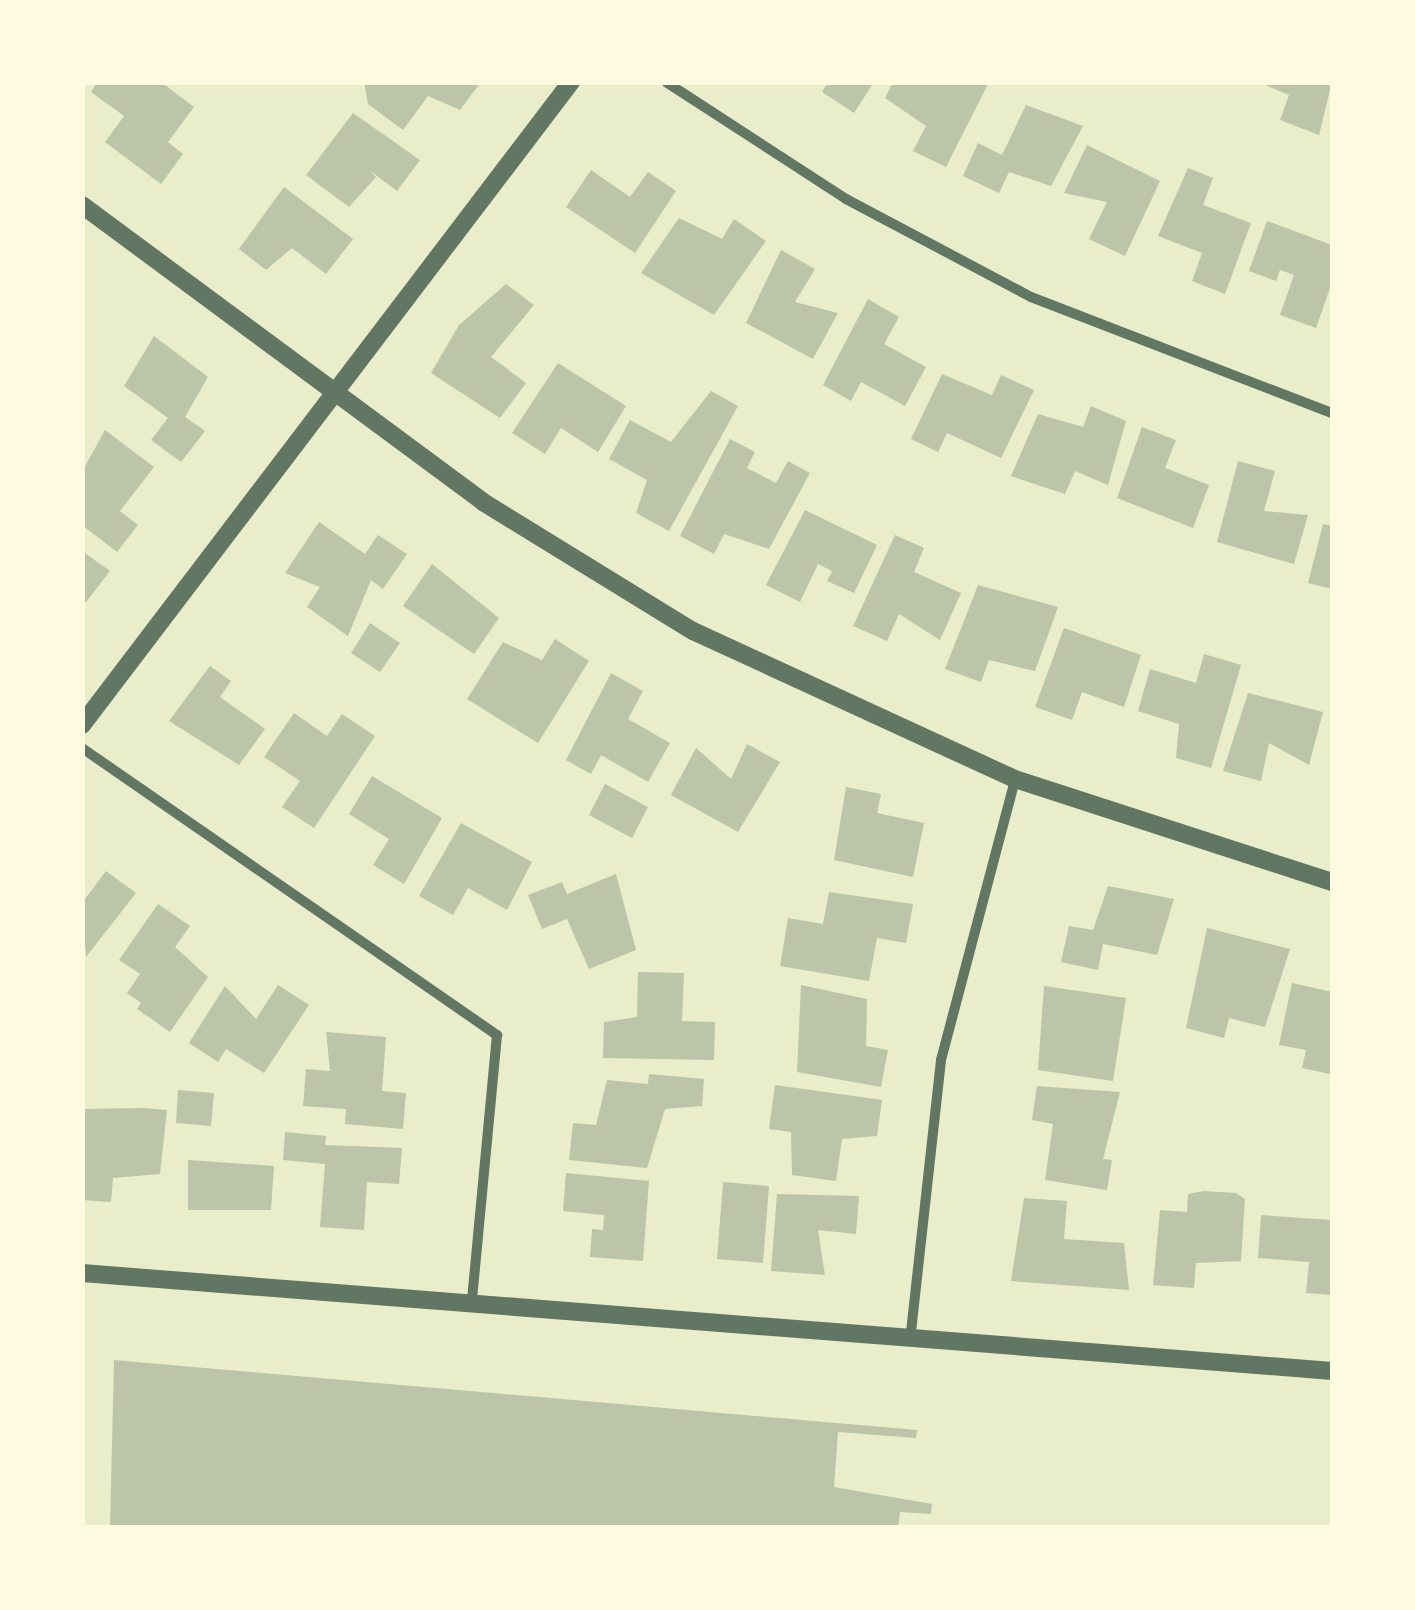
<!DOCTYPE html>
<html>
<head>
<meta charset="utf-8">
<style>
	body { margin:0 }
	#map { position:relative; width:1415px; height:1610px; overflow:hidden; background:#e9edc9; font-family:"PT Sans Narrow",sans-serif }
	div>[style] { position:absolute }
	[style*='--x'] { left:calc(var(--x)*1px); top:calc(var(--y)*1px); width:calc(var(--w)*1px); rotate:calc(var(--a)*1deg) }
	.building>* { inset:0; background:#bcc5a7 }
	.minor>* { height:10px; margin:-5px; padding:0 5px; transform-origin:5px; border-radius:5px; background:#617663 }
	.tertiary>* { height:18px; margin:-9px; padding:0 9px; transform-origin:9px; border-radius:9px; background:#617663 }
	span { translate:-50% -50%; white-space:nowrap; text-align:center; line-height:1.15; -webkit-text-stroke:8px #fefae0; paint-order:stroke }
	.frame { position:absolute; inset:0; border:85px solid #fefae0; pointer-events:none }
</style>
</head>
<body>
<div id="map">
	<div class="building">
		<i style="clip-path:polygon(97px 82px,161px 82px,194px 107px,168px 142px,183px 154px,161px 184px,105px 142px,124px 116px,91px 92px)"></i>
		<i style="clip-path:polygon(364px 82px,481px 82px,460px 110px,428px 96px,403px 130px,368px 104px)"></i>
		<i style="clip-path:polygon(828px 82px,874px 82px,854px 113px,822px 92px)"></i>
		<i style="clip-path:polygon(893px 82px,989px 82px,946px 167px,913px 151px,926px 126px,885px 98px)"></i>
		<i style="clip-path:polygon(1258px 82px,1332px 82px,1319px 135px,1280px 120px,1289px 95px)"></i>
		<i style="clip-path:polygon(1026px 105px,1083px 126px,1051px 186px,1009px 172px,999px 193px,963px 176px,978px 143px,1002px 155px)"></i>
		<i style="clip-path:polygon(353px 113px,420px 160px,397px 191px,369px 170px,376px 177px,349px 207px,306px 175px)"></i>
		<i style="clip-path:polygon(1087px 145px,1160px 181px,1125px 256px,1089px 239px,1107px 202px,1064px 193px)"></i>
		<i style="clip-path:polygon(1188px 168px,1213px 178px,1203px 205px,1251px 223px,1225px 294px,1192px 281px,1202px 253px,1158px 236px)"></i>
		<i style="clip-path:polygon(591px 170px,630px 197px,648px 172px,676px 191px,635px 253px,566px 207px)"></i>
		<i style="clip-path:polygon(284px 187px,353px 239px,326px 274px,292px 248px,266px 270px,239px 249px)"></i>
		<i style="clip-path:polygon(679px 218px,722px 239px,734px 219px,766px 241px,714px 315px,641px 273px)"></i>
		<i style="clip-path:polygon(1267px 221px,1332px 245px,1332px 282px,1316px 328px,1280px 315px,1294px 275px,1280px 270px,1276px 281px,1249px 271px)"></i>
		<i style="clip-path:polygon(781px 250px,815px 269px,795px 302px,838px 313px,813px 359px,746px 323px)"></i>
		<i style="clip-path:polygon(506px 284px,534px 305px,491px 357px,526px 383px,500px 418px,431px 373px,459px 325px)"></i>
		<i style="clip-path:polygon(868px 299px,899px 317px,884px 344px,926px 367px,905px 406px,861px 382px,851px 401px,823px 385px)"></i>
		<i style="clip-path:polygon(154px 336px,208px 377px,185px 417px,205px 431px,181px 462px,151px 440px,168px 418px,124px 386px)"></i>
		<i style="clip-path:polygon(558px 363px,626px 406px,598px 452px,561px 428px,545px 454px,512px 433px)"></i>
		<i style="clip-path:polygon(942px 374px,992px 395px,1001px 375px,1034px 390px,1001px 458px,947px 433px,938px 452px,911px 439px)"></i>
		<i style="clip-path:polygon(711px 391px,738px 406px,669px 531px,636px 513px,647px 480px,609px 459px,630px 420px,671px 442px)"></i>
		<i style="clip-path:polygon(1091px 406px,1126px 421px,1108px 485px,1075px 471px,1065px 494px,1011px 476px,1038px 414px,1083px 427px)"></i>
		<i style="clip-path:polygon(1142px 427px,1176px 440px,1165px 468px,1209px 485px,1193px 528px,1117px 498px)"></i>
		<i style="clip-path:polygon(105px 430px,154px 467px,120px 511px,138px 525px,117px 552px,82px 525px,82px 472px)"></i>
		<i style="clip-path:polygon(730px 439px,755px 452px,747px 468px,776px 483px,788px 461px,810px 473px,769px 549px,724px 534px,714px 554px,680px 536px)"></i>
		<i style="clip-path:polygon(1238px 461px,1275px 471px,1264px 511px,1308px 515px,1294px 564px,1217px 542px)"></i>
		<i style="clip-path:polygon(805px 510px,877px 545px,854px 593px,827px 581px,832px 571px,818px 564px,800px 602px,766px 585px)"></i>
		<i style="clip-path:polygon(319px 522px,365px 554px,378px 535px,407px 554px,383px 589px,371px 580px,348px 636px,307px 607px,320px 587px,285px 573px)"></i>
		<i style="clip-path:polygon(1323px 524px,1332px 526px,1332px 589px,1308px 583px)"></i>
		<i style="clip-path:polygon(895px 535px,924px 548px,914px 572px,961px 593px,940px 640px,899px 614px,887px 641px,853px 626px)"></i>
		<i style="clip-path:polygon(82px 551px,110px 571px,86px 602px,82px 600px)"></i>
		<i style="clip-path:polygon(432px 564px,499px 618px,474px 654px,403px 606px)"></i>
		<i style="clip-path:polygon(978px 585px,1058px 607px,1035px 671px,989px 660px,981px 682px,945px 669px)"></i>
		<i style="clip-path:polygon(370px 623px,400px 643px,380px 672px,351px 653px)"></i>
		<i style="clip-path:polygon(1064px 628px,1141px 655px,1124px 707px,1082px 692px,1072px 720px,1035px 707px)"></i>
		<i style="clip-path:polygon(555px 639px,589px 661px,538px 743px,467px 699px,503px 642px,542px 660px)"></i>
		<i style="clip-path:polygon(1204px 654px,1241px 665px,1211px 768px,1176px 758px,1179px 724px,1138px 711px,1150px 669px,1196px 683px)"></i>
		<i style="clip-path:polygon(210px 666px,231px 681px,220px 697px,265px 729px,239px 765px,169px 721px)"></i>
		<i style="clip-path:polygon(611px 673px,643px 691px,628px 719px,670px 743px,648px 782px,601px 755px,591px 774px,566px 760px)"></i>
		<i style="clip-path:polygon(1248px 693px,1323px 712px,1309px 765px,1269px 743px,1261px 781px,1223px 771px)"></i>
		<i style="clip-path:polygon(294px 713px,327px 736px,342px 714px,375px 736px,314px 828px,282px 807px,300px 781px,264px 757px)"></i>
		<i style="clip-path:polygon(747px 744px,780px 762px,738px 832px,671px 795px,696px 748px,731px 779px)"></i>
		<i style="clip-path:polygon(372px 776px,442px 818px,404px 884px,373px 865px,389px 839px,349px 814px)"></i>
		<i style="clip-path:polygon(605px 784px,648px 807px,632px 838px,589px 815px)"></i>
		<i style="clip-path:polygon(846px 787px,881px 794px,877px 813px,924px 823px,913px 877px,834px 860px)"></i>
		<i style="clip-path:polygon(461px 823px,532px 862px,507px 910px,468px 888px,453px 915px,419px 896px)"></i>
		<i style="clip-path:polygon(106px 871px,136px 893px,86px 957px,82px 903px)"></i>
		<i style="clip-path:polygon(616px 874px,636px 950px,589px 969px,567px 919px,542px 929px,528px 895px,562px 882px,567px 894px)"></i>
		<i style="clip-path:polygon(1108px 886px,1174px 899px,1157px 955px,1103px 944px,1098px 970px,1061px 962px,1069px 926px,1093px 930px)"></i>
		<i style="clip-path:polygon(829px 892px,913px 904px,906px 943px,877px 938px,869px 981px,780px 966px,788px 918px,823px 924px)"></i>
		<i style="clip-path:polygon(158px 904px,190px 926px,175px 947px,208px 977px,170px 1032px,137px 1009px,141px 1003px,127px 993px,140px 974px,119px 960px)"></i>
		<i style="clip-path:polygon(1207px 928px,1290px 949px,1265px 1027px,1229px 1018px,1224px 1038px,1186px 1028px)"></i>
		<i style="clip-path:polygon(638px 972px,684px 973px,682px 1021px,715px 1022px,714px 1060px,603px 1058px,604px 1022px,637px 1017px)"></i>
		<i style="clip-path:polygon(1292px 983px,1332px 992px,1330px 1074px,1302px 1068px,1306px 1050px,1279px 1045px)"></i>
		<i style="clip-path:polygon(278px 985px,309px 1005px,264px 1073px,226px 1049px,218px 1062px,189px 1043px,225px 986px,256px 1019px)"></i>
		<i style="clip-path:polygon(801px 985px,867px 999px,866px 1046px,888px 1050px,881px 1087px,797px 1072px)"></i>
		<i style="clip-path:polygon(1044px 986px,1126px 998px,1113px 1081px,1038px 1070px)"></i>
		<i style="clip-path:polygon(326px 1032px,386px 1037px,382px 1091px,406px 1093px,403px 1129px,345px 1124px,346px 1109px,303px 1106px,306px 1069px,330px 1071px)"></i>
		<i style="clip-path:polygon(649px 1074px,704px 1079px,702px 1106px,665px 1109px,647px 1168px,569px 1160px,573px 1123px,596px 1125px,607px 1080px,648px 1084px)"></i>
		<i style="clip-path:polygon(775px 1085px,882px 1100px,877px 1136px,842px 1139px,836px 1181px,792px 1175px,791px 1132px,769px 1129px)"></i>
		<i style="clip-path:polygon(1037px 1086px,1120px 1092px,1103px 1159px,1112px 1160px,1107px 1190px,1045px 1180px,1053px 1124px,1032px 1120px)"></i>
		<i style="clip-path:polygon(178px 1090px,214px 1093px,211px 1126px,176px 1123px)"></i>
		<i style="clip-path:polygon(143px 1108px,167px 1110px,160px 1174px,113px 1178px,111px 1202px,82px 1200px,82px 1109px)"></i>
		<i style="clip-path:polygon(285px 1132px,326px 1136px,325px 1145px,402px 1148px,399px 1184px,367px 1182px,364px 1230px,320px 1227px,325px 1164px,283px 1160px)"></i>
		<i style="clip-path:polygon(188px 1160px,274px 1166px,271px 1210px,188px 1210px)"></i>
		<i style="clip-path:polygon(566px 1173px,649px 1181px,643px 1261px,590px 1257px,592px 1229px,603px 1230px,604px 1215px,563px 1211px)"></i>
		<i style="clip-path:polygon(723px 1182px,769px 1186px,763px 1263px,717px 1259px)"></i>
		<i style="clip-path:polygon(1236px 1193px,1245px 1199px,1241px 1261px,1196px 1263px,1194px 1288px,1153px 1285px,1160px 1210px,1187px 1212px,1188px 1194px,1204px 1191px)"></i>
		<i style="clip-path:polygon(777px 1194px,859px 1196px,856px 1234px,818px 1230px,825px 1275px,771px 1271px)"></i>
		<i style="clip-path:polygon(1024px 1198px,1067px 1201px,1064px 1239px,1124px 1243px,1129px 1290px,1011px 1281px)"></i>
		<i style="clip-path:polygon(1261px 1215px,1332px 1220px,1332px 1295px,1306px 1293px,1309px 1262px,1258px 1258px)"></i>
		<i style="clip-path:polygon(114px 1360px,917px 1430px,916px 1438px,838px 1432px,834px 1487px,932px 1504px,931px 1514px,900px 1512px,898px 1528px,110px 1528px)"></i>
	</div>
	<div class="minor">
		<i style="--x:666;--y:82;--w:215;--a:33"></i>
		<i style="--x:846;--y:199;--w:209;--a:27.9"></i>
		<i style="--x:1031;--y:297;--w:323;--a:21.1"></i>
		<i style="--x:82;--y:748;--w:505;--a:34.67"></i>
		<i style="--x:497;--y:1035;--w:267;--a:95.4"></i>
		<i style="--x:910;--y:1341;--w:283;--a:-83.7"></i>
		<i style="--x:941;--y:1060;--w:291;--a:-75.2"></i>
	</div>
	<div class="tertiary">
		<i style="--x:82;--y:205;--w:499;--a:36.5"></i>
		<i style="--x:483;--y:502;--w:246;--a:31.6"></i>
		<i style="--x:693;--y:631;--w:354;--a:24.7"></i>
		<i style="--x:1015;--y:779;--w:333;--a:18"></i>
		<i style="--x:82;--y:725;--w:808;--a:-52.75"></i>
		<i style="--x:82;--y:1273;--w:1254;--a:4.48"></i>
	</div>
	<div class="frame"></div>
</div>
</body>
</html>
